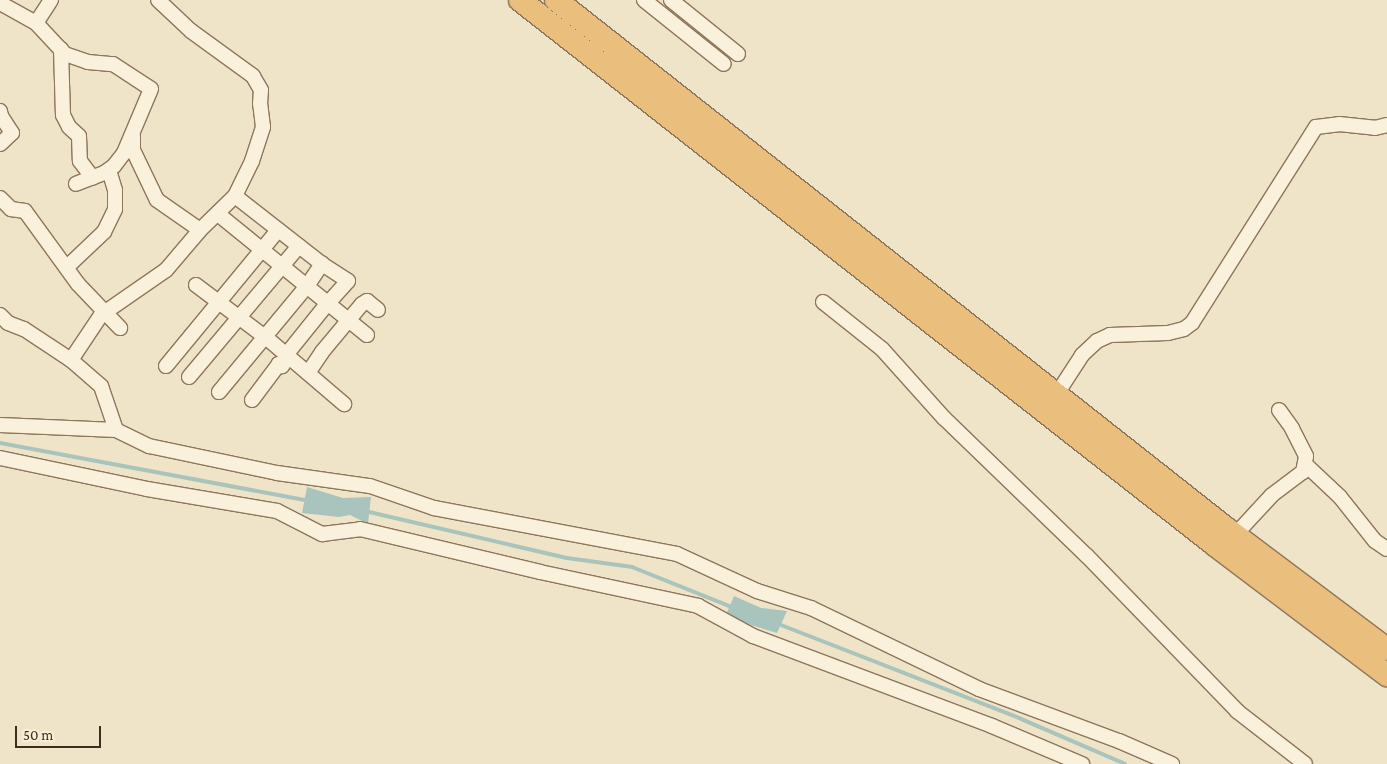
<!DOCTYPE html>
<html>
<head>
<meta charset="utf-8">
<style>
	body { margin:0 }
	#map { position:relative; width:1387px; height:764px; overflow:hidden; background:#f0e4c8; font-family:"Crimson Pro",serif }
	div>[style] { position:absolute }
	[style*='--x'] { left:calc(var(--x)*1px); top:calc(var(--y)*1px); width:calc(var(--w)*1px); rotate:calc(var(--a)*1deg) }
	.water>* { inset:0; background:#a9c4bc }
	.stream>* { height:4px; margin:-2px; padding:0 2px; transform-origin:2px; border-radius:2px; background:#a9c4bc }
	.roads { filter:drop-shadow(1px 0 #8d765c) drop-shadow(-1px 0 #8d765c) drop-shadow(0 1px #8d765c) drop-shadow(0 -1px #8d765c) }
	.minor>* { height:14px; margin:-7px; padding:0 7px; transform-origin:7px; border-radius:7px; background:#faf1dc }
	.trunk>* { height:22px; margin:-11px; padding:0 11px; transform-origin:11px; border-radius:11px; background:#eabe7c }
	span { translate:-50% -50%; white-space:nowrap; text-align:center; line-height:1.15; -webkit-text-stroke:5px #f7eed8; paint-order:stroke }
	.scale { position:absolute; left:15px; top:726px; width:86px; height:22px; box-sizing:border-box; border:2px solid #3d2e20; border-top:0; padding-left:6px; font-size:15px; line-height:18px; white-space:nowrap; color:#3d2e20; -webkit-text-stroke:4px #f7eed8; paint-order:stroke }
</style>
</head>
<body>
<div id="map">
	<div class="water">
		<i style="clip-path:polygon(307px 487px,343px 498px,371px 497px,368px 524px,350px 515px,339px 517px,302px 513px)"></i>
		<i style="clip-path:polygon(734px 596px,761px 608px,787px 611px,777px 633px,725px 617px)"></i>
	</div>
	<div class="stream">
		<i style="--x:0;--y:443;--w:310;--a:10.6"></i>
		<i style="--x:369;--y:512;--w:203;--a:13.1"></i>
		<i style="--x:567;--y:558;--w:66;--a:7.9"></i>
		<i style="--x:632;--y:567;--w:105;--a:21.9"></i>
		<i style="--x:781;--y:625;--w:248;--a:21.3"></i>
		<i style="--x:1012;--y:715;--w:123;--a:23.4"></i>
	</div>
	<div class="roads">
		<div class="minor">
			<i style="--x:51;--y:0;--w:27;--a:123"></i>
			<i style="--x:36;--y:23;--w:42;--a:46.9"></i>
			<i style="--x:65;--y:54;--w:24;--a:19"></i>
			<i style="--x:88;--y:62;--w:25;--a:5"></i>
			<i style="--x:113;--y:64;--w:45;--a:33.3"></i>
			<i style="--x:151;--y:89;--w:69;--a:112.9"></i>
			<i style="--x:124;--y:153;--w:16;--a:128"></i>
			<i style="--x:114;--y:166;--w:12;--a:145"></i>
			<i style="--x:104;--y:173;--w:30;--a:159"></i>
			<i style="--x:644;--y:0;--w:102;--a:38.7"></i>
			<i style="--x:671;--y:0;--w:86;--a:38.9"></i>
			<i style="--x:0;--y:3;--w:41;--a:29.1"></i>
			<i style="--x:61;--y:49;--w:66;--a:88.3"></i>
			<i style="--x:63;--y:115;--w:13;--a:63"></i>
			<i style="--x:69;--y:127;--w:13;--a:42"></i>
			<i style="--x:79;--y:136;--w:25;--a:88"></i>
			<i style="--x:80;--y:161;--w:21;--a:53"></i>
			<i style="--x:0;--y:111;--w:5;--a:79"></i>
			<i style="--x:1;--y:116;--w:20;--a:57"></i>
			<i style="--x:12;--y:133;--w:16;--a:137"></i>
			<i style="--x:133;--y:136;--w:14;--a:90"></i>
			<i style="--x:133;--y:150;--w:55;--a:64.4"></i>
			<i style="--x:157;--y:200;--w:52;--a:34.9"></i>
			<i style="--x:235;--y:196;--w:110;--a:38"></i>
			<i style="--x:322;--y:264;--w:31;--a:33"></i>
			<i style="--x:348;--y:281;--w:31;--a:132"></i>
			<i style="--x:327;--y:304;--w:65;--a:128.8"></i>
			<i style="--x:286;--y:355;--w:4;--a:76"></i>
			<i style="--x:287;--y:359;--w:9;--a:126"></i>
			<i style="--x:282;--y:366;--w:4;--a:-146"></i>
			<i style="--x:279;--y:364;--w:45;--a:126.9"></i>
			<i style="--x:0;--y:198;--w:16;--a:45"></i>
			<i style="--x:11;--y:209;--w:14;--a:8"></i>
			<i style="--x:25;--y:211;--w:90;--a:54"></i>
			<i style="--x:78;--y:284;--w:61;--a:46.3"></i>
			<i style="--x:218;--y:214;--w:192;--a:39.1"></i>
			<i style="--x:67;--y:267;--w:51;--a:-43.4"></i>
			<i style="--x:104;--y:232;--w:25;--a:-64"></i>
			<i style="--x:115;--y:209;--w:19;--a:-90"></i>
			<i style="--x:115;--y:190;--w:21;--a:-107"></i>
			<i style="--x:196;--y:285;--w:91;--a:37"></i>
			<i style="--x:269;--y:340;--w:99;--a:40.5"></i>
			<i style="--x:823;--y:302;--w:75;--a:38.5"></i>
			<i style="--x:882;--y:349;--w:93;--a:48.1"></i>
			<i style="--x:944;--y:418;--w:199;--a:44"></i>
			<i style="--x:1087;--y:556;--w:216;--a:45.9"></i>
			<i style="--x:1237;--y:711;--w:86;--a:37.9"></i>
			<i style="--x:0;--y:315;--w:11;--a:45"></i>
			<i style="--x:8;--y:323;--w:17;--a:21"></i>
			<i style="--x:24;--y:329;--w:56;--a:33.4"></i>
			<i style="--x:71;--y:360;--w:40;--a:41"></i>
			<i style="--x:101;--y:386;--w:46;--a:71.2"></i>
			<i style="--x:71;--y:360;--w:54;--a:-56.3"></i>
			<i style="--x:101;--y:315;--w:79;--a:-34.7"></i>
			<i style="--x:166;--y:270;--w:52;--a:-49.6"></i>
			<i style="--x:200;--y:230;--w:49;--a:-44.2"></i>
			<i style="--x:235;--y:196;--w:39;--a:-64"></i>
			<i style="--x:252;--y:161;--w:36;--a:-72"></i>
			<i style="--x:263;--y:127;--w:23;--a:-97"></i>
			<i style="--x:260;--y:104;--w:14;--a:-86"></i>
			<i style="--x:261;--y:90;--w:16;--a:-120"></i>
			<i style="--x:253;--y:76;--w:77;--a:-144"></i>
			<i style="--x:191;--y:31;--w:45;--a:-136.8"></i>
			<i style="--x:166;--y:366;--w:176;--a:-50.5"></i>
			<i style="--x:308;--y:373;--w:25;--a:-56"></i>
			<i style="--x:322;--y:352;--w:62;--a:-50.2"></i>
			<i style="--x:362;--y:304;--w:6;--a:-31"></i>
			<i style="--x:367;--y:301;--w:14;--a:39"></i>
			<i style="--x:189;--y:377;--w:171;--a:-50"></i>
			<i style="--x:219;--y:392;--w:138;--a:-50.3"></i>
			<i style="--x:307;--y:286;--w:27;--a:-56"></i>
			<i style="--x:1049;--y:397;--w:17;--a:-40"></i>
			<i style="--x:1062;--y:386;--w:37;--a:-57"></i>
			<i style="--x:1082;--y:355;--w:21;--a:-43"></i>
			<i style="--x:1097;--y:341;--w:14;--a:-25"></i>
			<i style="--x:1110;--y:335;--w:58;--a:-2"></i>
			<i style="--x:1168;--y:333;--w:16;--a:-14"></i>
			<i style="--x:1184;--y:329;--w:10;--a:-37"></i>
			<i style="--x:1192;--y:323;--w:232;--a:-57.7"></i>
			<i style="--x:1316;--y:127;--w:23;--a:-7"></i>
			<i style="--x:1339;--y:124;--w:36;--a:6"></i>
			<i style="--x:1375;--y:128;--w:12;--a:-14"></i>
			<i style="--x:0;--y:425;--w:116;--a:2.5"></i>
			<i style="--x:116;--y:430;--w:37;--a:26"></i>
			<i style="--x:149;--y:446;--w:131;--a:11.9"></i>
			<i style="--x:277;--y:473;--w:94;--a:8"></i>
			<i style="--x:370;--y:486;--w:68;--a:19"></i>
			<i style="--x:434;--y:508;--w:247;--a:10.7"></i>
			<i style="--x:677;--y:554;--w:88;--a:24.8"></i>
			<i style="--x:757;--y:591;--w:57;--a:17.5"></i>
			<i style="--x:811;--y:608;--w:187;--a:25.7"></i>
			<i style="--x:979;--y:689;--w:149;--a:20.4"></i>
			<i style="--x:1119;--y:741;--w:58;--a:23.5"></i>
			<i style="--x:0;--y:458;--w:150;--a:11.9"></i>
			<i style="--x:147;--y:489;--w:132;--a:9.6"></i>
			<i style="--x:277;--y:511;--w:51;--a:27.1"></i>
			<i style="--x:322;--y:534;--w:38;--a:-7"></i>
			<i style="--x:360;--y:529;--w:185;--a:13.4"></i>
			<i style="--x:540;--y:572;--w:162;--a:12.1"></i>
			<i style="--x:698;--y:606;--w:63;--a:28.6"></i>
			<i style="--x:753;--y:636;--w:255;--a:20.6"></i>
			<i style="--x:992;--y:726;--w:98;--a:22.9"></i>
			<i style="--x:1305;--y:464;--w:48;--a:43.3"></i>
			<i style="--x:1340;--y:497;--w:56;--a:51.5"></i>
			<i style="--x:1375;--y:541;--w:14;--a:34"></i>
			<i style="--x:1235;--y:535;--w:54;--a:-47.2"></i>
			<i style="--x:1272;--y:495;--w:39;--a:-37"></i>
			<i style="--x:1303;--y:472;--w:16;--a:-79"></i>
			<i style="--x:1306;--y:456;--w:31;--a:-117"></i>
			<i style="--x:1292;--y:428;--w:22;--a:-126"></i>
		</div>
		<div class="trunk">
			<i style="--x:520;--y:0;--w:883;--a:38.1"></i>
			<i style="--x:1215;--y:545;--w:216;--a:37.1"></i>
			<i style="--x:556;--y:0;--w:854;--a:38.25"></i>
			<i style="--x:1227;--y:529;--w:200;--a:36.9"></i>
		</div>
	</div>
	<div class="scale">50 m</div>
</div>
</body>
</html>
